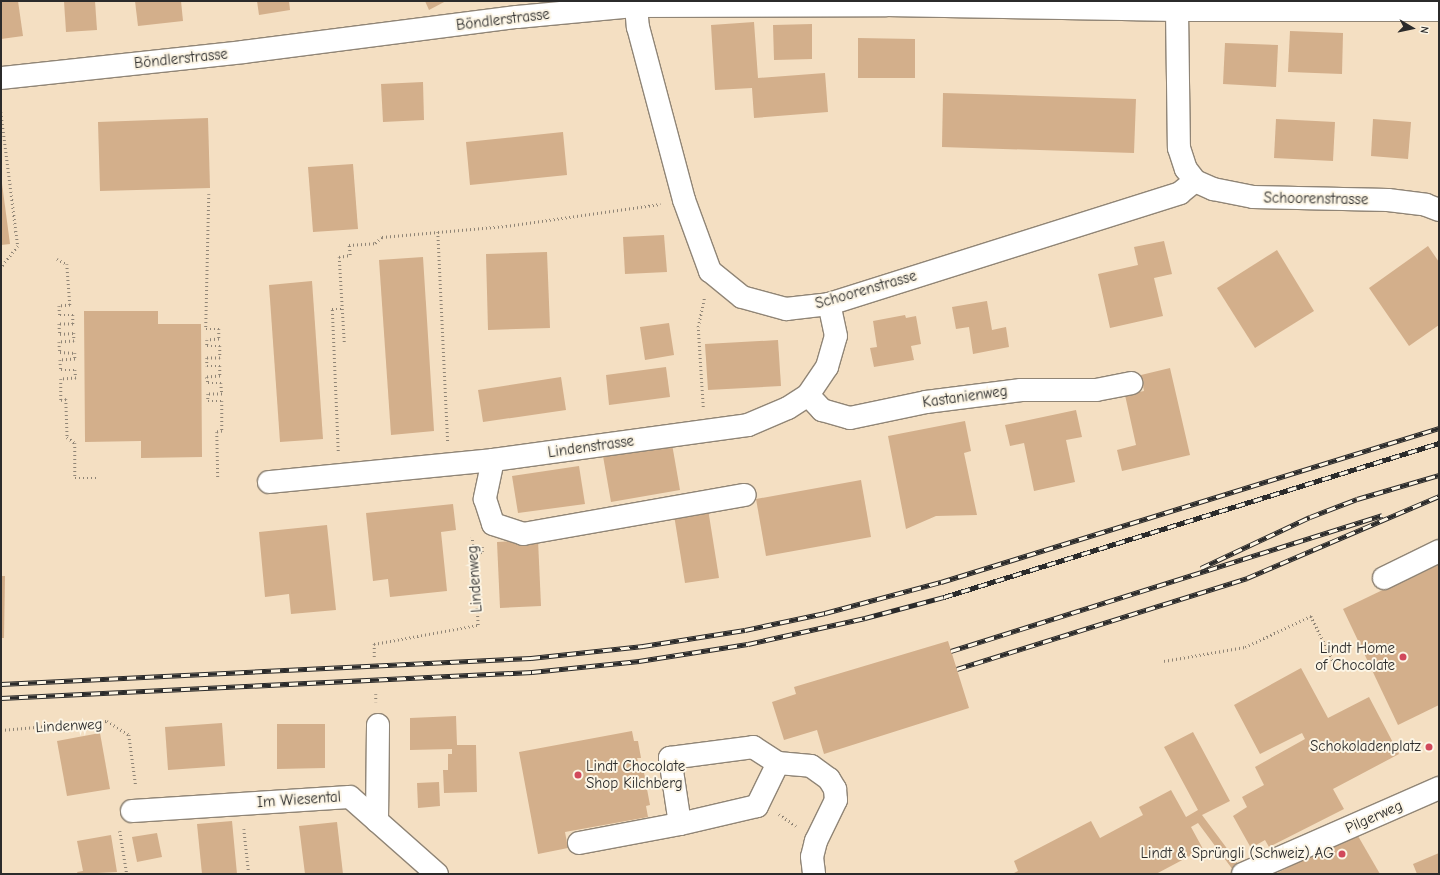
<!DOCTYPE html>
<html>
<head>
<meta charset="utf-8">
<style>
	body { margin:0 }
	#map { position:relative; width:1440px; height:875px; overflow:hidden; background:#f4dfc2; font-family:"Comic Neue",sans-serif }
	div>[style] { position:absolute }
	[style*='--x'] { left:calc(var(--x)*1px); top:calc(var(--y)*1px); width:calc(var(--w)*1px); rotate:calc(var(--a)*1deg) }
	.building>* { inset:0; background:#d3af8b }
	.path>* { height:2.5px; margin-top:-1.25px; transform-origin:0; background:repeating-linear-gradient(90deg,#908576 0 1px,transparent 0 4px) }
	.roads { filter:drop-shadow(1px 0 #908576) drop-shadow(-1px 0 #908576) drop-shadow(0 1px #908576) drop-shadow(0 -1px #908576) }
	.minor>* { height:22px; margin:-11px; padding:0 11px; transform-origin:11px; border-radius:11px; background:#fff }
	.rail>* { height:4.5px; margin-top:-2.25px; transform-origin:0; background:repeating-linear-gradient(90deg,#fcf5e5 0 9px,#2b2b2b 0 18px); box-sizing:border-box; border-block:1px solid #2b2b2b }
	.dots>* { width:11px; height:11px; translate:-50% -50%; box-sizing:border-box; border:2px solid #fcf5e5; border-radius:50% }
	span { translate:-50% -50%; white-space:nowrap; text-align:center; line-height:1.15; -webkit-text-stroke:4px #fcf5e5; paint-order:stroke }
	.street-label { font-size:15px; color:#2b2b2b }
	.poi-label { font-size:15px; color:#2b2b2b }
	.right { translate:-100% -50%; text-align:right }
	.left { translate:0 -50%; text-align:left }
	.frame { position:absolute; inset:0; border:2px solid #2b2b2b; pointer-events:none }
	.north { position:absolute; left:1392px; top:8px; width:40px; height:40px; -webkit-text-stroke:3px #fcf5e5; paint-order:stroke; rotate:99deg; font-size:11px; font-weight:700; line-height:16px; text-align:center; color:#2b2b2b }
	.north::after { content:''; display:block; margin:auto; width:14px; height:18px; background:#2b2b2b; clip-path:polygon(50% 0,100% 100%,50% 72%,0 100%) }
</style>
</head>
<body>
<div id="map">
	<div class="building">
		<i style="clip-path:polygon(1px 1px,18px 1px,23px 36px,1px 39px)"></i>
		<i style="clip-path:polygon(64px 1px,95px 1px,97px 30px,66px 32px)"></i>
		<i style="clip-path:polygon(135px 1px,181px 1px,183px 21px,138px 26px)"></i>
		<i style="clip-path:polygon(257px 1px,289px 1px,290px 10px,259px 15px)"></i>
		<i style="clip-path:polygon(425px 1px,446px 1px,429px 10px)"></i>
		<i style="clip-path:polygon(754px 22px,758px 78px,825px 73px,828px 112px,754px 118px,752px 88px,715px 90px,711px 25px)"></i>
		<i style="clip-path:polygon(812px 24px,812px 59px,774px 60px,773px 25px)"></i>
		<i style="clip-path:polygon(1290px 31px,1343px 33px,1342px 74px,1288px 72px)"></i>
		<i style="clip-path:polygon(858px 38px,915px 39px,915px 78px,858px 78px)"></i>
		<i style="clip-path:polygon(1225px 43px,1278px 45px,1276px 87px,1223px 84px)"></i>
		<i style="clip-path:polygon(423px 82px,424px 120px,383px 122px,381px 84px)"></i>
		<i style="clip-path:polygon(943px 93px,1136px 99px,1134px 153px,942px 147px)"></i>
		<i style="clip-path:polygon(208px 118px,210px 188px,100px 191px,98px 122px)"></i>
		<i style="clip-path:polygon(1276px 119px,1335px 122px,1333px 161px,1274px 158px)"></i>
		<i style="clip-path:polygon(1373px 119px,1411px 122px,1408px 159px,1371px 156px)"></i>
		<i style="clip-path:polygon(563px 132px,567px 175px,470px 185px,466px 142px)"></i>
		<i style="clip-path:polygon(353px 164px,358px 229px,313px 232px,308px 167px)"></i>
		<i style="clip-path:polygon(1px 176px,10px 244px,1px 245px)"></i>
		<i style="clip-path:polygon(664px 235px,667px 272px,625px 274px,623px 237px)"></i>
		<i style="clip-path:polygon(1164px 241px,1172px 274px,1154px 278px,1163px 316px,1110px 328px,1098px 274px,1138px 265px,1134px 247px)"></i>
		<i style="clip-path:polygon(1428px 246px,1439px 262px,1439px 325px,1409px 346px,1369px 288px)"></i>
		<i style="clip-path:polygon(1277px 250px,1314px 311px,1255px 348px,1217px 288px)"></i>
		<i style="clip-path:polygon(547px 252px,550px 328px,488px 330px,486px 254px)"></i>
		<i style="clip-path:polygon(423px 257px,434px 431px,391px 435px,379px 260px)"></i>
		<i style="clip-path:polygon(312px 281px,323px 439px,280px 442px,269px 285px)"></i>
		<i style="clip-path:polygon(987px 301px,992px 330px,1006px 327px,1009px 347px,973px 354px,969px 327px,956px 329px,952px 307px)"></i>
		<i style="clip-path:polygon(84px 311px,158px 311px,158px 324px,201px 324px,202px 457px,141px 458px,141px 441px,85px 442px)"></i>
		<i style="clip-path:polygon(905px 315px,906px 318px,916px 316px,921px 344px,911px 346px,914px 360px,874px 367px,870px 348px,877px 347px,873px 321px)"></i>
		<i style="clip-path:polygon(669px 323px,674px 355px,645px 360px,640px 327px)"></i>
		<i style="clip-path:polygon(778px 340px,781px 386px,708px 390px,705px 344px)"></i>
		<i style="clip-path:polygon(666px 367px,670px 397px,609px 405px,606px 375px)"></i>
		<i style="clip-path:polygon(1170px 368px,1190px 455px,1122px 471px,1117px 450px,1136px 445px,1125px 395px,1144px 391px,1141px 375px)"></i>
		<i style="clip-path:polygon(561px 377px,566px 410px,483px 422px,478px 390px)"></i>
		<i style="clip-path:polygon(1076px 410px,1082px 437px,1066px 440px,1075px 482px,1034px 491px,1024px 443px,1010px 446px,1005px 425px)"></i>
		<i style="clip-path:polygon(965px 421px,971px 451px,964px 453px,977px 515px,936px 516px,906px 529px,888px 436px)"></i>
		<i style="clip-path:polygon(672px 444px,680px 490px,611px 502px,603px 456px)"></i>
		<i style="clip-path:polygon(579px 466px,585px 504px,518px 513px,512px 476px)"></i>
		<i style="clip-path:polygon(861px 480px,871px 537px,766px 556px,756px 499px)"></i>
		<i style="clip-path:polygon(453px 504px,456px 530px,441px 532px,447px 591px,390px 597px,388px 579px,373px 581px,366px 513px)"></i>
		<i style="clip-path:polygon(708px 509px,719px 578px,685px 583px,674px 515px)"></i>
		<i style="clip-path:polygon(327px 525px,336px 610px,291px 614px,289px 594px,265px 597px,259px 532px)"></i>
		<i style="clip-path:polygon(538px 540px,541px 606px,500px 608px,497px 542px)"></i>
		<i style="clip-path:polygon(1439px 563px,1439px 705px,1398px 725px,1343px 609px)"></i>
		<i style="clip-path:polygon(1px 576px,5px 576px,4px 638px,1px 638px)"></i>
		<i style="clip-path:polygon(948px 641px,969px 708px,824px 754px,817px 730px,784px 740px,772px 702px,796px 694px,794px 687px)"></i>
		<i style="clip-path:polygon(1301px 668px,1328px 718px,1369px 697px,1399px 754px,1333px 789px,1344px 809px,1269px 847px,1265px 840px,1251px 848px,1233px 816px,1247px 807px,1242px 797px,1264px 785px,1255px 767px,1305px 739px,1302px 733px,1260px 754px,1234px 705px)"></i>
		<i style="clip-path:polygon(456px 716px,457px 745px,476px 745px,477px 792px,444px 793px,443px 770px,448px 770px,448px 754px,452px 754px,452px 749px,410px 750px,410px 718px)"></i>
		<i style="clip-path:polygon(222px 723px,225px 766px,168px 770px,165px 727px)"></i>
		<i style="clip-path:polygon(277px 724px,325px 724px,325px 768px,277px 769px)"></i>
		<i style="clip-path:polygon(632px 731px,634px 741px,638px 741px,641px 758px,637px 758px,639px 765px,642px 765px,646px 781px,642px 782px,643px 790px,647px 789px,650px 805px,646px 806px,648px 817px,565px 832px,568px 848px,538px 854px,519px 752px)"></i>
		<i style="clip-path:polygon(1193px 732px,1230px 801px,1202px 815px,1246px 874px,1236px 874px,1198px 823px,1191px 827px,1203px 849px,1156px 874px,1012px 874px,1018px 871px,1014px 861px,1091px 821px,1100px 838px,1143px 815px,1139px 807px,1171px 790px,1186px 817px,1198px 810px,1164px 747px)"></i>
		<i style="clip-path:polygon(100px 733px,110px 789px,67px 796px,57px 741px)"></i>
		<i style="clip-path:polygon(439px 782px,440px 806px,418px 808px,417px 783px)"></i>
		<i style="clip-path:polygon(232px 821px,237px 874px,202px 874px,197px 824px)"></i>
		<i style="clip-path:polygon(337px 822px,343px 874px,305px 874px,299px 826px)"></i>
		<i style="clip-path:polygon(157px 833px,162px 857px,137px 862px,132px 837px)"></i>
		<i style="clip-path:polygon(111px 835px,117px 872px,78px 874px,77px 872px,83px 871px,77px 841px)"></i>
		<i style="clip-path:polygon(1358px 836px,1380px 874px,1275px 874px,1315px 854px)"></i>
		<i style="clip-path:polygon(1439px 853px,1439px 874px,1417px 874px,1413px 864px)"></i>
	</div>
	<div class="path">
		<i style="--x:1;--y:112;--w:135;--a:82.8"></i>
		<i style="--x:18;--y:246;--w:28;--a:128"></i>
		<i style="--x:209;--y:194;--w:135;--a:91.3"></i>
		<i style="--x:206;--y:329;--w:13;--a:0"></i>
		<i style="--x:219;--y:329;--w:10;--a:90"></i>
		<i style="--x:219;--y:339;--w:12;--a:175"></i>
		<i style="--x:207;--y:340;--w:6;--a:90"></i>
		<i style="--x:207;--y:346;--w:13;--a:0"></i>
		<i style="--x:220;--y:346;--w:12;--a:90"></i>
		<i style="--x:220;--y:358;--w:13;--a:180"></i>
		<i style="--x:207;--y:358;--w:8;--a:90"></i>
		<i style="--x:207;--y:366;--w:13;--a:0"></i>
		<i style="--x:220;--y:366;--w:10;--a:90"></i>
		<i style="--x:220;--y:376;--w:13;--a:176"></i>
		<i style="--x:207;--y:377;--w:6;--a:81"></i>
		<i style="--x:208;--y:383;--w:13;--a:0"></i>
		<i style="--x:221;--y:383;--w:11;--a:85"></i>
		<i style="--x:222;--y:394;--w:14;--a:180"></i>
		<i style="--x:208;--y:394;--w:7;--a:90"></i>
		<i style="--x:208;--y:401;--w:14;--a:0"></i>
		<i style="--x:222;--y:401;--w:30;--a:90"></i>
		<i style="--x:222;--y:431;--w:5;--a:169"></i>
		<i style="--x:217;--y:432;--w:46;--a:88.8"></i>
		<i style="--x:438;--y:232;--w:209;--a:87.3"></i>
		<i style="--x:57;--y:259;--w:11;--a:27"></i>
		<i style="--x:67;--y:264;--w:41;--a:85.8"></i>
		<i style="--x:70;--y:305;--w:11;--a:175"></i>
		<i style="--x:59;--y:306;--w:9;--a:84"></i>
		<i style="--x:60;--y:315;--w:13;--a:0"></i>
		<i style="--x:73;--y:315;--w:9;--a:90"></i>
		<i style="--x:73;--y:324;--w:14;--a:180"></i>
		<i style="--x:59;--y:324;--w:10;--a:84"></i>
		<i style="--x:60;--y:334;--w:14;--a:-4"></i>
		<i style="--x:74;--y:333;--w:8;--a:90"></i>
		<i style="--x:74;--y:341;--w:15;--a:176"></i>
		<i style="--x:59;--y:342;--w:10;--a:84"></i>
		<i style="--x:60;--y:352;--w:15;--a:4"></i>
		<i style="--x:75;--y:353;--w:6;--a:90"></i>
		<i style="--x:75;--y:359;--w:15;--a:176"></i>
		<i style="--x:60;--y:360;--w:10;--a:84"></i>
		<i style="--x:61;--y:370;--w:14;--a:0"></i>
		<i style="--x:75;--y:370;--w:8;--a:83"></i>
		<i style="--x:76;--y:378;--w:15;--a:176"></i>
		<i style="--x:61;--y:379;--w:21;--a:90"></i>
		<i style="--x:61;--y:400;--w:5;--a:-11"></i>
		<i style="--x:66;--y:399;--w:38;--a:88"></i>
		<i style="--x:67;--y:437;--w:10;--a:37"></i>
		<i style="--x:75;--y:443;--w:35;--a:90"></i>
		<i style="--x:75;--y:478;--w:21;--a:0"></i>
		<i style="--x:344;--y:342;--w:85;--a:-93.4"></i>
		<i style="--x:339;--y:257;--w:11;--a:-10"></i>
		<i style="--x:350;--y:255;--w:10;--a:-96"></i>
		<i style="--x:349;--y:245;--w:26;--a:-4"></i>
		<i style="--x:375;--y:243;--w:9;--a:-41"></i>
		<i style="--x:382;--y:237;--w:124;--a:-5.1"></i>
		<i style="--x:506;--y:226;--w:156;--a:-8.1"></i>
		<i style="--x:703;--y:407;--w:80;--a:-93.6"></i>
		<i style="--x:698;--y:327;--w:30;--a:-78"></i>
		<i style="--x:338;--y:451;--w:142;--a:-92.4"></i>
		<i style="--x:332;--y:309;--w:10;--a:0"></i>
		<i style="--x:473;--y:553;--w:9;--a:-6"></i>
		<i style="--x:482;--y:552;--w:6;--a:-90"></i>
		<i style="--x:374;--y:657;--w:13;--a:-90"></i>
		<i style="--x:374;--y:644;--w:106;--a:-10.4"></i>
		<i style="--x:478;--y:625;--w:88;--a:-93.9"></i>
		<i style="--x:1164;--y:661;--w:82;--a:-9.8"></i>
		<i style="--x:1245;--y:647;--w:73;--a:-25.2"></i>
		<i style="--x:1311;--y:616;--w:50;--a:63.9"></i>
		<i style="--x:376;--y:694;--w:8;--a:90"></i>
		<i style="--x:1;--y:730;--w:106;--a:-4.9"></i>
		<i style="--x:107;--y:721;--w:26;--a:32"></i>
		<i style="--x:129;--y:735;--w:52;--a:82.3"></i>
		<i style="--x:779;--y:814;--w:21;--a:35"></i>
		<i style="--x:244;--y:829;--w:45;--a:83.7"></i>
		<i style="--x:120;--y:831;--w:44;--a:80.8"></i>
	</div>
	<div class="roads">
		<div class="minor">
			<i style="--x:636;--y:6;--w:21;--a:85"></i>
			<i style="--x:638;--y:27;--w:179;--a:75.1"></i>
			<i style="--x:684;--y:200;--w:76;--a:69.9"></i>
			<i style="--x:710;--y:271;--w:41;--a:39.1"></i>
			<i style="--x:742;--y:297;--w:46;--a:15.3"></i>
			<i style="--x:786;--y:309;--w:43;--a:-6.6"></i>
			<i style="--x:829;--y:304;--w:368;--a:-17.5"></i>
			<i style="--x:1180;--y:193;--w:19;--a:-39"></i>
			<i style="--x:1177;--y:10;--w:138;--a:89.2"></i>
			<i style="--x:1179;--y:148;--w:22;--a:72"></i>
			<i style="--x:1186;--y:169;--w:15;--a:53"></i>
			<i style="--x:1195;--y:181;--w:20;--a:24"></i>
			<i style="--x:1213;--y:189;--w:41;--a:11.3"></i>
			<i style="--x:1253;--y:197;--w:135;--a:1.3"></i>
			<i style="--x:1388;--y:200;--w:38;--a:7"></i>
			<i style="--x:1426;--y:205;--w:14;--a:21"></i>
			<i style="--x:1;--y:78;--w:243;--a:-6.1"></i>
			<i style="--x:243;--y:52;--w:276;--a:-7.3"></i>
			<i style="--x:517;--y:17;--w:120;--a:-5.3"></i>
			<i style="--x:636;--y:6;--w:250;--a:-0.2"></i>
			<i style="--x:886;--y:5;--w:291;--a:1"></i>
			<i style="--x:1177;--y:10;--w:262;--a:0"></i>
			<i style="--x:808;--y:395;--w:21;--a:47"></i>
			<i style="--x:822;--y:410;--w:29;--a:16"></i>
			<i style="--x:850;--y:418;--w:78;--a:-11.9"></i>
			<i style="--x:926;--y:402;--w:96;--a:-7.2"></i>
			<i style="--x:1021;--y:390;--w:75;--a:0"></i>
			<i style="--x:1096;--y:390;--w:36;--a:-11"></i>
			<i style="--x:493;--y:460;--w:40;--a:102"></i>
			<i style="--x:485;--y:499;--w:26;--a:72"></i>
			<i style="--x:493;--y:524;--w:32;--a:18"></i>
			<i style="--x:523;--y:534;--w:225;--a:-10"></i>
			<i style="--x:269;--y:482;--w:225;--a:-5.6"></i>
			<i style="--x:493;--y:460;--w:257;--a:-7.8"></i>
			<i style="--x:748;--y:425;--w:43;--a:-23"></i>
			<i style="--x:788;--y:408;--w:24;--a:-33"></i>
			<i style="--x:808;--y:395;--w:34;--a:-56"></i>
			<i style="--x:827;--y:367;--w:32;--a:-74"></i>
			<i style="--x:836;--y:336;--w:33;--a:-102"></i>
			<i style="--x:1384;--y:578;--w:61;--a:-26.1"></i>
			<i style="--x:778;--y:763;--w:48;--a:116"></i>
			<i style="--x:757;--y:806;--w:79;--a:166.8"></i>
			<i style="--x:680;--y:824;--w:67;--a:-98.6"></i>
			<i style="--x:670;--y:758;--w:84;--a:-7.5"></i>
			<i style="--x:753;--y:747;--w:30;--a:33"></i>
			<i style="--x:778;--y:763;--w:33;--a:5"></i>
			<i style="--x:811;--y:766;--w:22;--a:36"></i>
			<i style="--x:829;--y:779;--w:12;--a:59"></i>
			<i style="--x:835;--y:789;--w:11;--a:85"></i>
			<i style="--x:836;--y:800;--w:46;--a:116"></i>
			<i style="--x:816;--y:841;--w:16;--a:104"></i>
			<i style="--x:812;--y:857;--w:17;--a:83"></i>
			<i style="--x:132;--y:811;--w:218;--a:-3.7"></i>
			<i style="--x:350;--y:797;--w:116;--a:41.5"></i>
			<i style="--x:377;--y:821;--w:96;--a:-89.4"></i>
			<i style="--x:579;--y:843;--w:103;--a:-10.7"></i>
			<i style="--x:1243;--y:874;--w:214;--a:-23.7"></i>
		</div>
	</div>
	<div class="rail">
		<i style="--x:1201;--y:568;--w:120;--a:-25.1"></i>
		<i style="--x:1310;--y:517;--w:50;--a:-21"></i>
		<i style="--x:1357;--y:499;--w:85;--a:-16.3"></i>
		<i style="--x:951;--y:651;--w:452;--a:-17.5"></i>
		<i style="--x:957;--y:669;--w:304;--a:-17.4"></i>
		<i style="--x:1247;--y:578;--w:209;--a:-23.1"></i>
		<i style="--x:1;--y:684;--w:531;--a:-2.81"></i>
		<i style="--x:531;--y:658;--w:113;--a:-6.1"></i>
		<i style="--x:643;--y:646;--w:103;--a:-8.9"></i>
		<i style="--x:745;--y:630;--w:82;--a:-12"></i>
		<i style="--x:825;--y:613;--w:120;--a:-15"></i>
		<i style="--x:941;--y:582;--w:521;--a:-17.18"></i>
		<i style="--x:1;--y:698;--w:532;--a:-2.8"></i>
		<i style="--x:532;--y:672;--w:108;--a:-5.9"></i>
		<i style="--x:639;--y:661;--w:110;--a:-8.9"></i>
		<i style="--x:748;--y:644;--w:120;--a:-12.5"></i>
		<i style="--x:865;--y:618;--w:82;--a:-14.9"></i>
		<i style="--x:944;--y:597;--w:518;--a:-17.28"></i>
	</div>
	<div class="dots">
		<i style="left:1403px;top:657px;background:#d1495b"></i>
		<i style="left:1429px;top:747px;background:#d1495b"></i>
		<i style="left:578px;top:775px;background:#d1495b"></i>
		<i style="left:1342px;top:854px;background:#d1495b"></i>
	</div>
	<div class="street-label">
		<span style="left:503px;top:20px;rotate:-7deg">Böndlerstrasse</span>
		<span style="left:181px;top:59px;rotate:-6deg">Böndlerstrasse</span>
		<span style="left:1316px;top:199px;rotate:1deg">Schoorenstrasse</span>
		<span style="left:866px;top:290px;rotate:-16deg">Schoorenstrasse</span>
		<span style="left:965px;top:397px;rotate:-8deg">Kastanienweg</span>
		<span style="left:591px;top:447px;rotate:-8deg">Lindenstrasse</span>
		<span style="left:475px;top:579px;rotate:-94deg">Lindenweg</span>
		<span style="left:69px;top:726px;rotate:-3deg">Lindenweg</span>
		<span style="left:299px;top:800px;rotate:-4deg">Im Wiesental</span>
		<span style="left:1374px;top:817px;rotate:-24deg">Pilgerweg</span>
	</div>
	<div class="poi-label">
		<span class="right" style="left:1395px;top:657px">Lindt Home<br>of Chocolate</span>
		<span class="right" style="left:1421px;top:747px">Schokoladenplatz</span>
		<span class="left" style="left:586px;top:775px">Lindt Chocolate<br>Shop Kilchberg</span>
		<span class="right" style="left:1334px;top:854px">Lindt &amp; Sprüngli (Schweiz) AG</span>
	</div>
	<div class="frame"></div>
	<div class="north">N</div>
</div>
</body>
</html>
